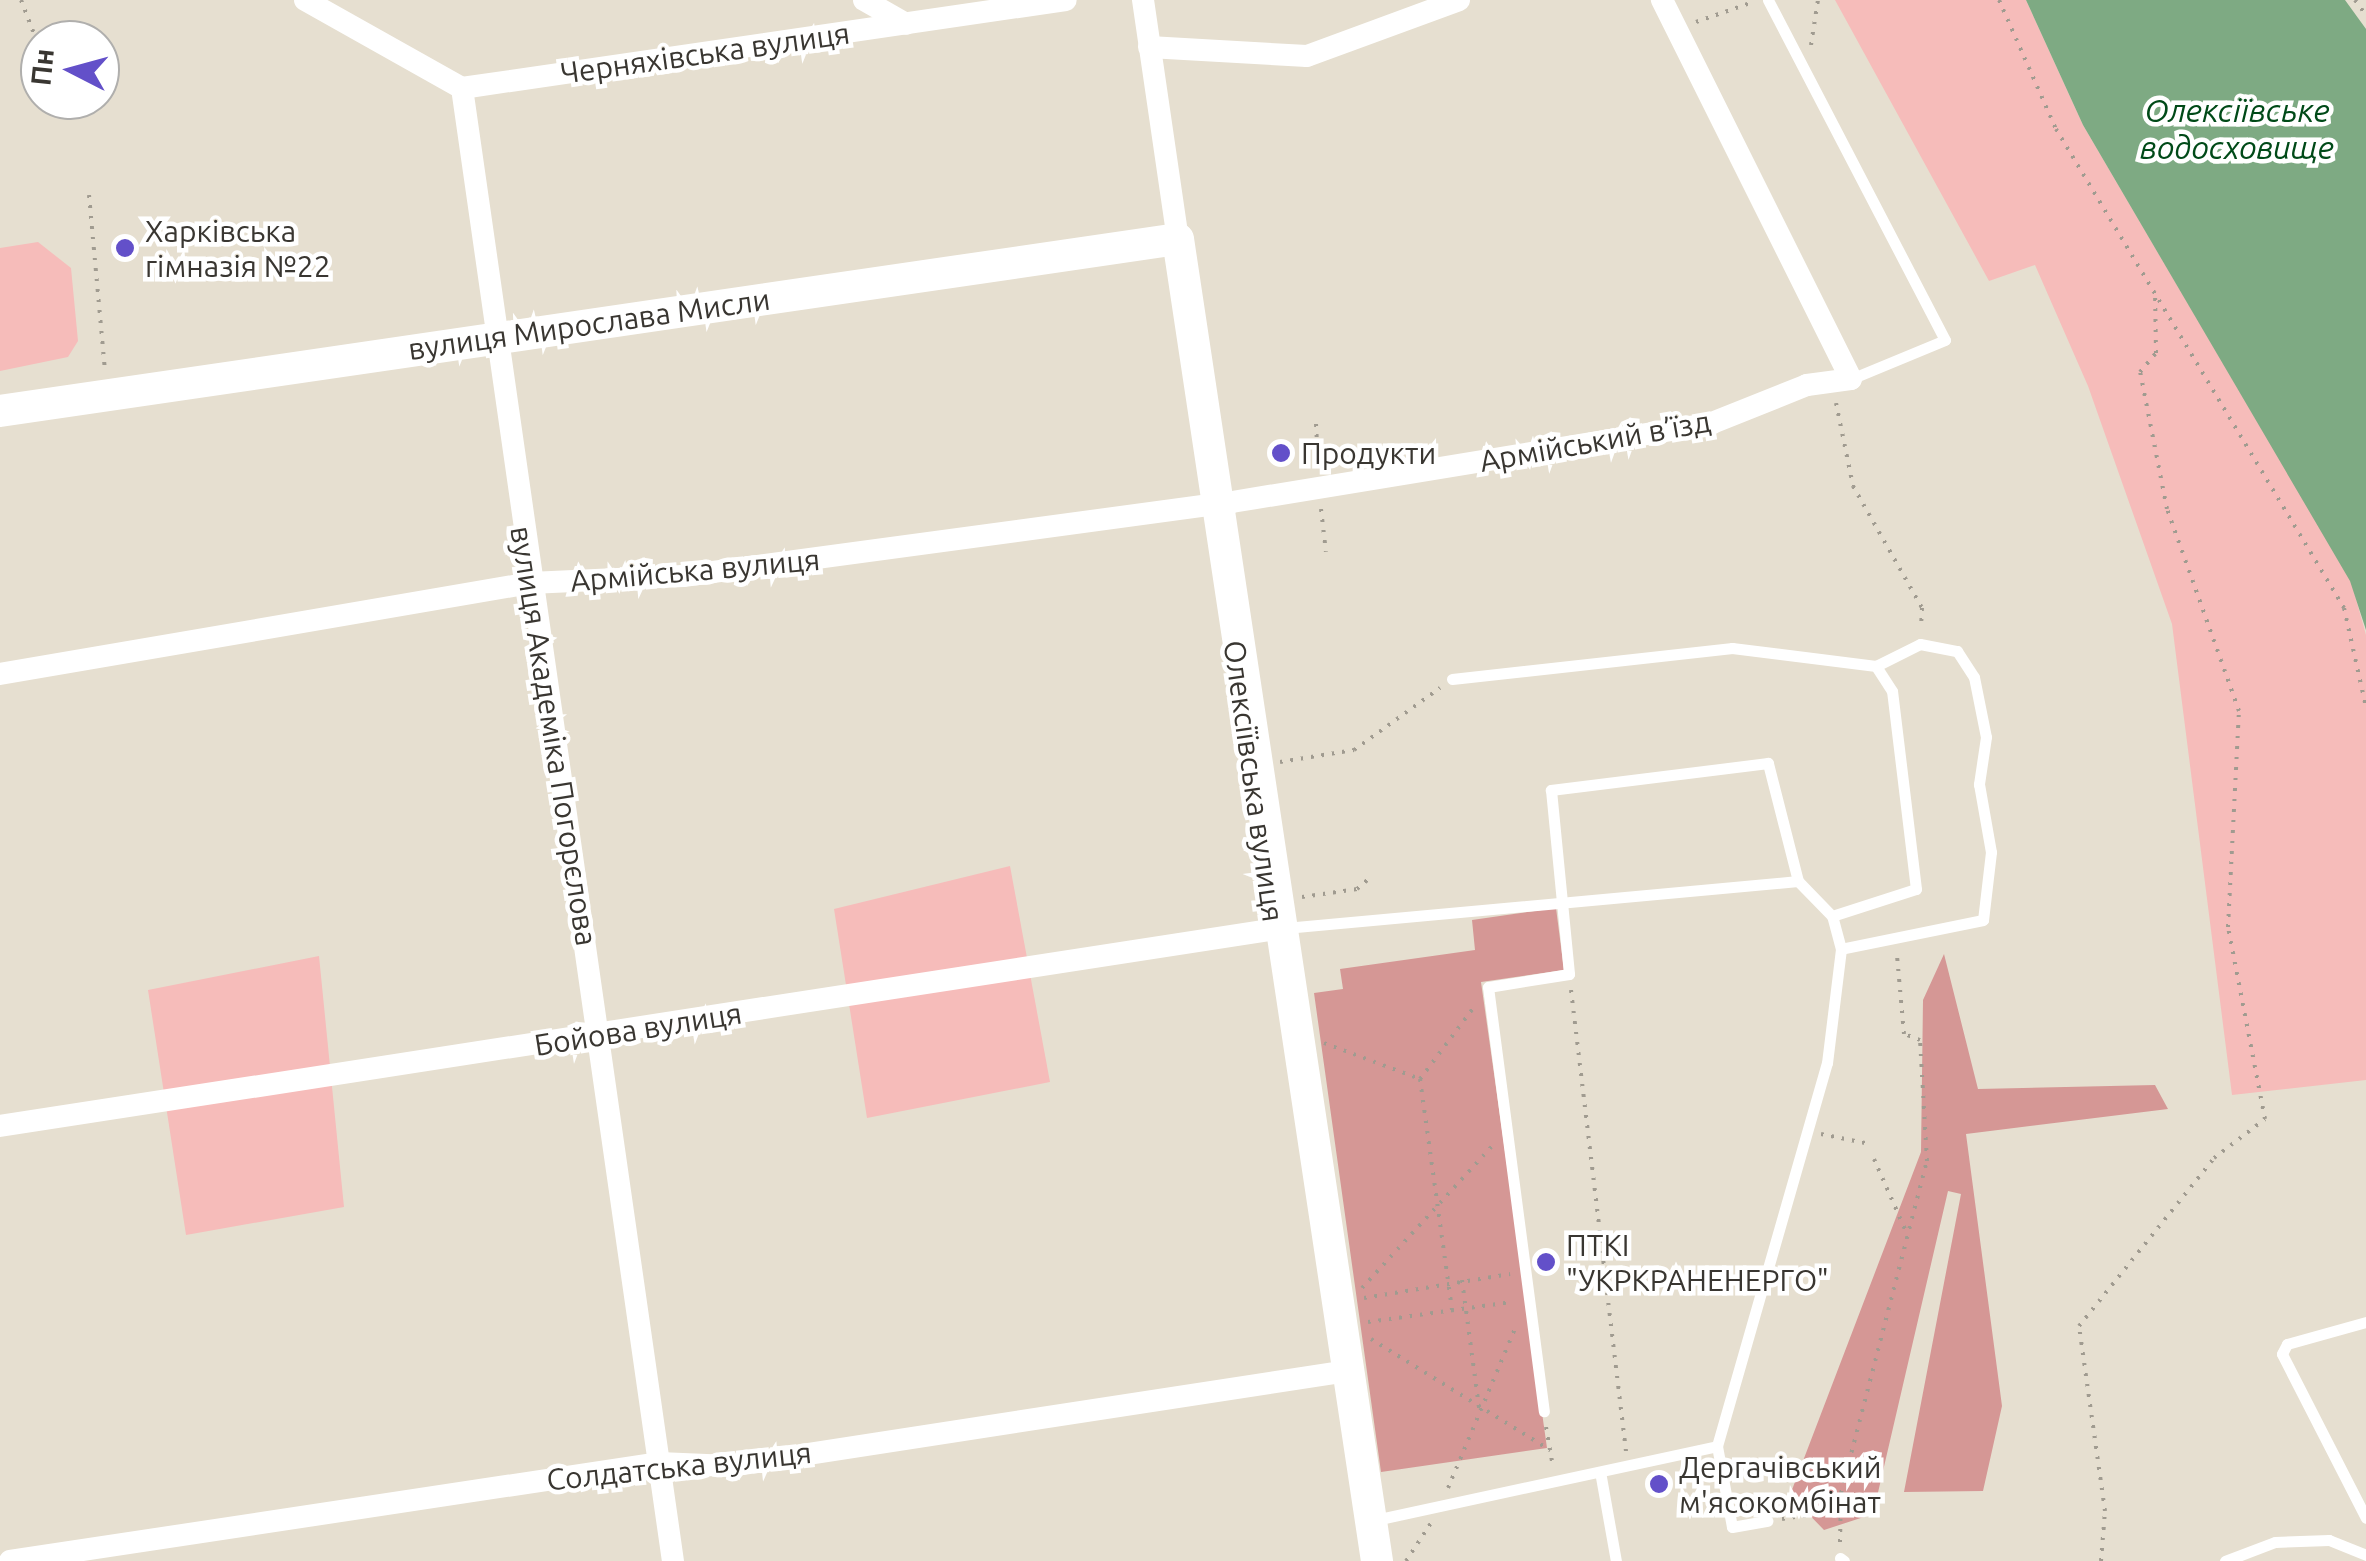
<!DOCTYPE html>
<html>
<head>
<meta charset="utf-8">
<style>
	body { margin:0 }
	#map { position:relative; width:2366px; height:1561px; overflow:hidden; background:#e6dfd0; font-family:Ubuntu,sans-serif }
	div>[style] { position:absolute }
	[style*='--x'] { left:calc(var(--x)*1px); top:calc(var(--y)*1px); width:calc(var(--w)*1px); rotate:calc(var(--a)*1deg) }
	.green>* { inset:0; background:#f6bcba }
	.forest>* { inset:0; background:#d59795 }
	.water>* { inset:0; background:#7eaa83 }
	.path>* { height:4px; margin-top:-2px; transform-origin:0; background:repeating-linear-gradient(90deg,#a09b90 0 2.5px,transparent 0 10.5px) }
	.lane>* { height:11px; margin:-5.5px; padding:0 5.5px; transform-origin:5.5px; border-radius:5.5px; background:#fff }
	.street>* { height:22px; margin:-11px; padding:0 11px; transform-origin:11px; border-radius:11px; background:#fff }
	.secondary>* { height:32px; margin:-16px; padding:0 16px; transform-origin:16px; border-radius:16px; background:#fff }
	.dots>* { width:28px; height:28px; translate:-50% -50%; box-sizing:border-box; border:5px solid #fff; border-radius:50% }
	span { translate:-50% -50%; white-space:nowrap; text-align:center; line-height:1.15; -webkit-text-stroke:9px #fff; paint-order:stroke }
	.street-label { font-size:30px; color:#393631 }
	.poi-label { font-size:30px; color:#393631 }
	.left { translate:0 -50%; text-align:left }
	.water-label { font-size:32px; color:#004a18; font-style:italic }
	.north { position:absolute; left:20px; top:20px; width:100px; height:100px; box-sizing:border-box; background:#fff; border:2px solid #b0afad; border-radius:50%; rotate:276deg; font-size:28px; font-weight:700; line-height:40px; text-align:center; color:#393631 }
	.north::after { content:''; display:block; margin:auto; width:35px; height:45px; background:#6350c9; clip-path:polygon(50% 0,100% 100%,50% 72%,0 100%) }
</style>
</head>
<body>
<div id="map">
	<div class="green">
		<i style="clip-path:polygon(1835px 0,2026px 0,2083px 125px,2351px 581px,2366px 635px,2366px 1080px,2232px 1095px,2172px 624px,2088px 386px,2035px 265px,1989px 281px)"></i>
		<i style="clip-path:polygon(38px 242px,71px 268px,78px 341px,68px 357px,0 371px,0 248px)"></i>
		<i style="clip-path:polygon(1010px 866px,1050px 1082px,867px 1118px,834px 909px)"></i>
		<i style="clip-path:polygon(319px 956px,344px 1207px,186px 1235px,148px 990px)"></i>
	</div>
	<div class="forest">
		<i style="clip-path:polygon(1556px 908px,1564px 970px,1481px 982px,1547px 1448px,1381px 1472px,1314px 993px,1343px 989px,1340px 969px,1475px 950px,1472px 920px)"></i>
		<i style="clip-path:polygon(1944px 954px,1978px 1089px,2155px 1085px,2168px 1109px,1966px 1134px,2002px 1406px,1983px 1491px,1904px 1492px,1961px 1194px,1948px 1191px,1873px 1514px,1824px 1530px,1790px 1495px,1921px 1152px,1923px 1000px)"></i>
	</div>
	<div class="water">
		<i style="clip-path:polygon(2026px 0,2345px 0,2366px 29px,2366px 630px,2350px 581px,2083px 125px)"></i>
	</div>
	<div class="path">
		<i style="--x:21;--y:0;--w:53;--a:68.8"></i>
		<i style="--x:1999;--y:0;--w:141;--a:66.2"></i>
		<i style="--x:2056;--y:129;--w:559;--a:58.98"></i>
		<i style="--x:2344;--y:608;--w:101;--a:77.5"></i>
		<i style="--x:2355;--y:0;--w:19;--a:54"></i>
		<i style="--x:1696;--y:22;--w:60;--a:-19.3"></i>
		<i style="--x:1811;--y:45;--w:46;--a:-81.2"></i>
		<i style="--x:89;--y:195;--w:177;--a:84.8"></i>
		<i style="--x:1836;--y:403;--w:85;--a:78.4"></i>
		<i style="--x:1853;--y:486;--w:140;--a:60.5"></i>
		<i style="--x:1922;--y:608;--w:20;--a:93"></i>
		<i style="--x:1316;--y:424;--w:40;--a:87.1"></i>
		<i style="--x:1321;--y:509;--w:43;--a:83.4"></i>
		<i style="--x:1280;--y:762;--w:75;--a:-9.2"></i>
		<i style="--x:1354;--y:750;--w:106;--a:-35.8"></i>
		<i style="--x:1302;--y:897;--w:56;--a:-8.3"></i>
		<i style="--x:1357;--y:889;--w:20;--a:-41"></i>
		<i style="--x:1571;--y:990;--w:465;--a:83.2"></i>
		<i style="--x:1324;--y:1043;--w:103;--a:20.6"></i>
		<i style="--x:1420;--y:1079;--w:233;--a:82.1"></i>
		<i style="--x:1420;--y:1079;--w:90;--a:-53.1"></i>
		<i style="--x:1821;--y:1134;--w:50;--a:11.5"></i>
		<i style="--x:1874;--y:1159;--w:84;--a:66.2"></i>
		<i style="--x:1462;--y:1280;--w:129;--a:82.4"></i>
		<i style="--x:1362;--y:1288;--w:195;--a:-47.5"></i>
		<i style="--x:1364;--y:1298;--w:148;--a:-9.3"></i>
		<i style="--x:1368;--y:1322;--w:145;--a:-7.9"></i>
		<i style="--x:1371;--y:1339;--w:211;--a:31.8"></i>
		<i style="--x:1546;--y:1427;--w:41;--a:80.1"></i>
		<i style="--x:1448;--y:1488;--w:176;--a:-67.2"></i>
		<i style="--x:1782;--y:1519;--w:59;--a:-8.8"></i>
		<i style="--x:1840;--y:1542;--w:49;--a:-88.8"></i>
		<i style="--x:1841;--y:1493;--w:343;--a:-75.5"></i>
		<i style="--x:1927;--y:1161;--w:121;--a:-93.3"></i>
		<i style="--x:1920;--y:1040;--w:17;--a:-159"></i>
		<i style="--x:1904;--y:1034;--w:78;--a:-95.1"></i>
		<i style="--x:1406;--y:1561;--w:45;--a:-56.7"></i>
		<i style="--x:2101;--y:1561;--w:50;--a:-85.4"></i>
		<i style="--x:2105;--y:1511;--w:187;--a:-98"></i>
		<i style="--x:2079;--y:1326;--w:216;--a:-51.2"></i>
		<i style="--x:2214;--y:1158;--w:64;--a:-37.4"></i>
		<i style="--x:2265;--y:1119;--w:196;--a:-100.9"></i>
		<i style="--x:2228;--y:927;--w:216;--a:-87.1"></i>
		<i style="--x:2239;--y:711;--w:214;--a:-109.6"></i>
		<i style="--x:2167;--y:509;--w:140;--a:-101.1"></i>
		<i style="--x:2140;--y:372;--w:25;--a:-50"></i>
		<i style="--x:2156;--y:353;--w:61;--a:-90.9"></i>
	</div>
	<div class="lane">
		<i style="--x:1768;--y:0;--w:383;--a:62.5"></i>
		<i style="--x:1945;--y:340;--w:102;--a:157.5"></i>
		<i style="--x:1452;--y:679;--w:282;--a:-6.3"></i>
		<i style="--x:1732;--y:648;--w:145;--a:7.1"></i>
		<i style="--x:1832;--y:916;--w:88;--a:-17.8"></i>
		<i style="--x:1916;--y:889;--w:199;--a:-96.9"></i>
		<i style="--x:1892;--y:691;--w:30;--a:-123"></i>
		<i style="--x:1876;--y:666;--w:49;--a:-26.6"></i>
		<i style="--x:1920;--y:644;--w:38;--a:11"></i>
		<i style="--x:1957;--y:651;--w:31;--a:57"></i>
		<i style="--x:1974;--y:677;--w:61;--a:78.7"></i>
		<i style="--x:1986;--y:737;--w:48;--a:98.5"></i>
		<i style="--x:1979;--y:784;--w:69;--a:80"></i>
		<i style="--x:1991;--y:852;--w:68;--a:96.7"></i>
		<i style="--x:1983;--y:920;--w:145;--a:168.5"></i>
		<i style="--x:1285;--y:928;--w:515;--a:-5.23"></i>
		<i style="--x:2366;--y:1322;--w:82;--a:164.4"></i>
		<i style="--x:2287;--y:1344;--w:11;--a:117"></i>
		<i style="--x:2282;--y:1354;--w:184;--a:62.9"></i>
		<i style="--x:1717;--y:1446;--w:82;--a:79.5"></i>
		<i style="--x:1732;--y:1527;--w:36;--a:-10"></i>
		<i style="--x:1601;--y:1477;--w:85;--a:79.9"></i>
		<i style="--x:1375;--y:1520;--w:350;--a:-12.2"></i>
		<i style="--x:1717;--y:1446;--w:398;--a:-74"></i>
		<i style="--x:1827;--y:1063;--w:115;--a:-83"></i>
		<i style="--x:1841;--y:949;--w:34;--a:-105"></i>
		<i style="--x:1832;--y:916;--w:49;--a:-134.2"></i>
		<i style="--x:1798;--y:881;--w:122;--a:-104.3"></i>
		<i style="--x:1768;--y:763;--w:219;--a:172.9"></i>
		<i style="--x:1551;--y:790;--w:185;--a:84.4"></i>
		<i style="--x:1569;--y:974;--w:82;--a:170.9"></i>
		<i style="--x:1488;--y:987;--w:428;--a:82.5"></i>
		<i style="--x:1840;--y:1558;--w:5;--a:37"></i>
		<i style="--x:2225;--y:1561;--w:53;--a:-20.8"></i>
		<i style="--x:2275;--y:1542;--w:54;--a:-2.1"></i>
		<i style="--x:2329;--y:1540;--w:40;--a:22"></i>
	</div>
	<div class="street">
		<i style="--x:305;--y:0;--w:180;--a:29.3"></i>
		<i style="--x:462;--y:88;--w:1488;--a:81.85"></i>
		<i style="--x:864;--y:0;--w:48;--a:29.7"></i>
		<i style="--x:1143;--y:0;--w:242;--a:81.7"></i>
		<i style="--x:1149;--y:47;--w:158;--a:3.3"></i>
		<i style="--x:1307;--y:56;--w:162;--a:-20.2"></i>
		<i style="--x:462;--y:88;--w:610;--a:-8.29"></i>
		<i style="--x:0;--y:674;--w:538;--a:-9.74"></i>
		<i style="--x:530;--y:583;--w:153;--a:-2.6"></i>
		<i style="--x:683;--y:576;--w:554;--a:-7.68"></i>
		<i style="--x:1232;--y:502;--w:486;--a:-9.3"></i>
		<i style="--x:1712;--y:423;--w:102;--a:-21.8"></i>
		<i style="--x:1807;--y:385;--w:44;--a:-7.8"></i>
		<i style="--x:1851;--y:379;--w:424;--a:-116.5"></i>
		<i style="--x:0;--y:1126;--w:1290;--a:-8.78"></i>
		<i style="--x:10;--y:1561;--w:656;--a:-8.59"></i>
		<i style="--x:659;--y:1463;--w:71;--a:2.4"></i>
		<i style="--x:730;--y:1466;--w:624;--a:-8.75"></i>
	</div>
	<div class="secondary">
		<i style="--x:0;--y:411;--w:1190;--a:-8.31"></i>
		<i style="--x:1178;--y:239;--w:1337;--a:81.44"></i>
	</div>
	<div class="dots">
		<i style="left:125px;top:248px;background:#6350c9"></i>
		<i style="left:1281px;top:453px;background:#6350c9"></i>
		<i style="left:1546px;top:1262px;background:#6350c9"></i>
		<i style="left:1659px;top:1484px;background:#6350c9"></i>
	</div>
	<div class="street-label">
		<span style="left:705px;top:53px;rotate:-8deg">Черняхівська вулиця</span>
		<span style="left:589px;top:324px;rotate:-8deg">вулиця Мирослава Мисли</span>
		<span style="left:1595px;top:441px;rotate:-10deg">Армійський в’їзд</span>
		<span style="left:695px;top:570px;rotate:-5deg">Армійська вулиця</span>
		<span style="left:554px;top:736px;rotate:81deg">вулиця Академіка Погорєлова</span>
		<span style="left:1254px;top:781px;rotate:82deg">Олексіївська вулиця</span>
		<span style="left:638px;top:1029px;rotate:-9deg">Бойова вулиця</span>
		<span style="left:679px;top:1466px;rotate:-6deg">Солдатська вулиця</span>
	</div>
	<div class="poi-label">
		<span class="left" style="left:145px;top:248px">Харківська<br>гімназія №22</span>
		<span class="left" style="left:1301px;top:453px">Продукти</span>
		<span class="left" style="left:1566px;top:1262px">ПТКІ<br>"УКРКРАНЕНЕРГО"</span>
		<span class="left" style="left:1679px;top:1484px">Дергачівський<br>м'ясокомбінат</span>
	</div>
	<div class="water-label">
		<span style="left:2237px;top:129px">Олексіївське<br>водосховище</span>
	</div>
	<div class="north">Пн</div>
</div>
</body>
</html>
